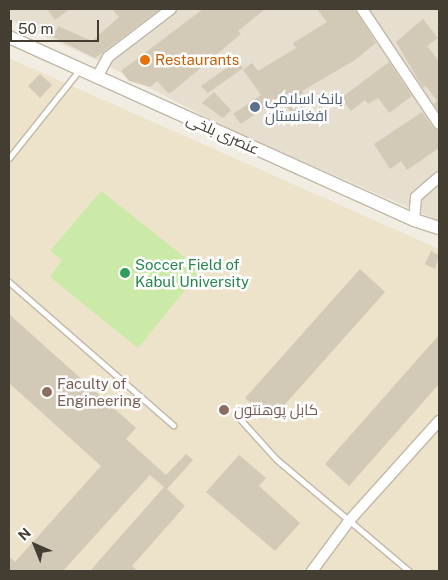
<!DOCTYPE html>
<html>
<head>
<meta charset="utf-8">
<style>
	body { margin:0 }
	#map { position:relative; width:448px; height:580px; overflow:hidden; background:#f2ede2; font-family:"Public Sans",Cairo,sans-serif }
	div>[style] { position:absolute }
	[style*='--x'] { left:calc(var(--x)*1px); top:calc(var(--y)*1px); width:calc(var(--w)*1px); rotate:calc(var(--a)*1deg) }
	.residential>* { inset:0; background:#e6dfcf }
	.education>* { inset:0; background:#ece3ca }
	.green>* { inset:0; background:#cbe9a7 }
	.building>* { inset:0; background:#d3c9b7 }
	.roads { filter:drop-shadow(1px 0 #c0b8a7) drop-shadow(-1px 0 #c0b8a7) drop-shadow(0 1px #c0b8a7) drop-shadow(0 -1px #c0b8a7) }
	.service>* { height:5px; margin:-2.5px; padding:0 2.5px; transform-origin:2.5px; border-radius:2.5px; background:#fff }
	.minor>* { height:10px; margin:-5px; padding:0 5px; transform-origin:5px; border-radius:5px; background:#fff }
	.tertiary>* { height:12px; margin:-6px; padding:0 6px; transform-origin:6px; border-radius:6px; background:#fff }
	.dots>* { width:14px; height:14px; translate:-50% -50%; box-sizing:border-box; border:2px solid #fff; border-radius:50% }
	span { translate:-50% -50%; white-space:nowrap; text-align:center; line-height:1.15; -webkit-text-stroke:5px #fff; paint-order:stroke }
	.food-label { font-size:15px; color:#c56008 }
	.left { translate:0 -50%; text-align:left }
	.service-label { font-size:15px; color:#4e5e75 }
	.street-label { font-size:15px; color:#433d32 }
	.leisure-label { font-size:15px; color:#27864d }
	.education-label { font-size:15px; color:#785e54 }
	.frame { position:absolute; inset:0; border:10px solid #433d32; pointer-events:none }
	.north { position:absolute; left:10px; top:520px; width:50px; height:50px; -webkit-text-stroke:4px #fff; paint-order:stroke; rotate:316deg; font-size:14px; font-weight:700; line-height:20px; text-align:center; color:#433d32 }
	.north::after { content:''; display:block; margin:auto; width:18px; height:22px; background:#433d32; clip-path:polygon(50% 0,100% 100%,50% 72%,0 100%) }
	.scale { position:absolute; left:10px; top:20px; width:89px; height:22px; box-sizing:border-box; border:2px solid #433d32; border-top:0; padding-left:6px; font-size:15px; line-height:18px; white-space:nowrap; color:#433d32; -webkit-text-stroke:4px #fff; paint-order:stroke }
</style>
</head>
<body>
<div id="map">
	<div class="residential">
		<i style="clip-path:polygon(9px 9px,439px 9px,439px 221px,224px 127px,95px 59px,9px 20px)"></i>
	</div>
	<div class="education">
		<i style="clip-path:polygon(9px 58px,439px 249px,439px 571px,9px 571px)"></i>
	</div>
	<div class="green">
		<i style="clip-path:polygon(101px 191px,201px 270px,138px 348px,50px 277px,62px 260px,50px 251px)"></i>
	</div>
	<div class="building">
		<i style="clip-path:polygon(47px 9px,70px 9px,55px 20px)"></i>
		<i style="clip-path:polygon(112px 9px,160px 9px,95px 58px,53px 37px,58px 26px,92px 41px,119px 17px)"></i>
		<i style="clip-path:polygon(203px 9px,265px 9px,238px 31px,241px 34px,172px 92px,168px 93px,157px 81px,150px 87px,129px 81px,121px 71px)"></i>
		<i style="clip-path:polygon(317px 9px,355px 9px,376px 43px,355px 60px,302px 91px,312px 107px,294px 118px,280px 96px,241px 124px,233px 114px,261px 95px,243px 70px,252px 63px,258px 71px,296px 48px,293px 43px,327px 22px)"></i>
		<i style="clip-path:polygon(423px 19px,438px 38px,427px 46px,439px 61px,439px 112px,434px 104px,437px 101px,426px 86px,423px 88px,396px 42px)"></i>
		<i style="clip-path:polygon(238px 60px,243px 68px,208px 93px,201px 86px)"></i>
		<i style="clip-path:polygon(389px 62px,412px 96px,389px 113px,378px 98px,368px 104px,365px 100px,351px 111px,341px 98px)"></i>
		<i style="clip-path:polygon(40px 74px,52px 85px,40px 98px,28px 86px)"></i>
		<i style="clip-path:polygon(214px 92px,231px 110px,223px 118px,202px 103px)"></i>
		<i style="clip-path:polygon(422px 112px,433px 128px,439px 131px,439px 148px,407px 170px,401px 161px,390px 169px,374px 144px)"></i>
		<i style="clip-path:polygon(431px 251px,439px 255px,435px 269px,425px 264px)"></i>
		<i style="clip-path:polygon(360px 269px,385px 292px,271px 420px,245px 398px)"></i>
		<i style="clip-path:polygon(9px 314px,136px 428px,126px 439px,166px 475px,186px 454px,193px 460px,167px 489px,185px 506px,132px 566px,138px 571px,90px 571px,164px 487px,150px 475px,63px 571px,9px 571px,9px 556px,15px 562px,101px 466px,9px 383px)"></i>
		<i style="clip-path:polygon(439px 335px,439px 384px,349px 486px,325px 464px)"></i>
		<i style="clip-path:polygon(239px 455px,266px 478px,259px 486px,300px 523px,275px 551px,206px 492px)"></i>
	</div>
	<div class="roads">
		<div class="service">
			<i style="--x:9;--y:158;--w:114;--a:-51.4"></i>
			<i style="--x:9;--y:282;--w:218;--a:41.1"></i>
			<i style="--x:240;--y:419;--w:54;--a:48"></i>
			<i style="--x:276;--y:459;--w:174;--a:40.1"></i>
		</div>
		<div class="minor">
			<i style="--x:362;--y:9;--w:138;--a:56.2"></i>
			<i style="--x:97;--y:77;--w:23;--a:-61"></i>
			<i style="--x:108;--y:57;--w:79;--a:-37.3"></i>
			<i style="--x:414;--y:220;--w:23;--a:-85"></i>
			<i style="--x:416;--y:197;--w:30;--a:-41"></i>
			<i style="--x:312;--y:571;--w:62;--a:-53.5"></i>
			<i style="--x:349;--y:521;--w:135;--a:-48"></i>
		</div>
		<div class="tertiary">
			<i style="--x:9;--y:37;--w:444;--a:24.3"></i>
			<i style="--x:414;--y:220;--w:26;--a:18"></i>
		</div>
	</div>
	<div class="dots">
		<i style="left:145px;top:60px;background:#e8710a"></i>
		<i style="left:255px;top:107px;background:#5c6f8a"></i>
		<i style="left:125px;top:273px;background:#2e9e5b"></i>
		<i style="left:47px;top:392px;background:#8d6e63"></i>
		<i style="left:224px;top:410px;background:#8d6e63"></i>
	</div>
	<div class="food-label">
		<span class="left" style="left:155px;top:60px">Restaurants</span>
	</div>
	<div class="service-label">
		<span class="left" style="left:265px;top:107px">بانک اسلامی<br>افغانستان</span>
	</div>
	<div class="street-label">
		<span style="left:223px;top:134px;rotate:24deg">عنصری بلخی</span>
	</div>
	<div class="leisure-label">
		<span class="left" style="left:135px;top:273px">Soccer Field of<br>Kabul University</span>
	</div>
	<div class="education-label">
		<span class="left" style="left:57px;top:392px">Faculty of<br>Engineering</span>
		<span class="left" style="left:234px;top:410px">کابل پوهنتون</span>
	</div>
	<div class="frame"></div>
	<div class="north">N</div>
	<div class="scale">50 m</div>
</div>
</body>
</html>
